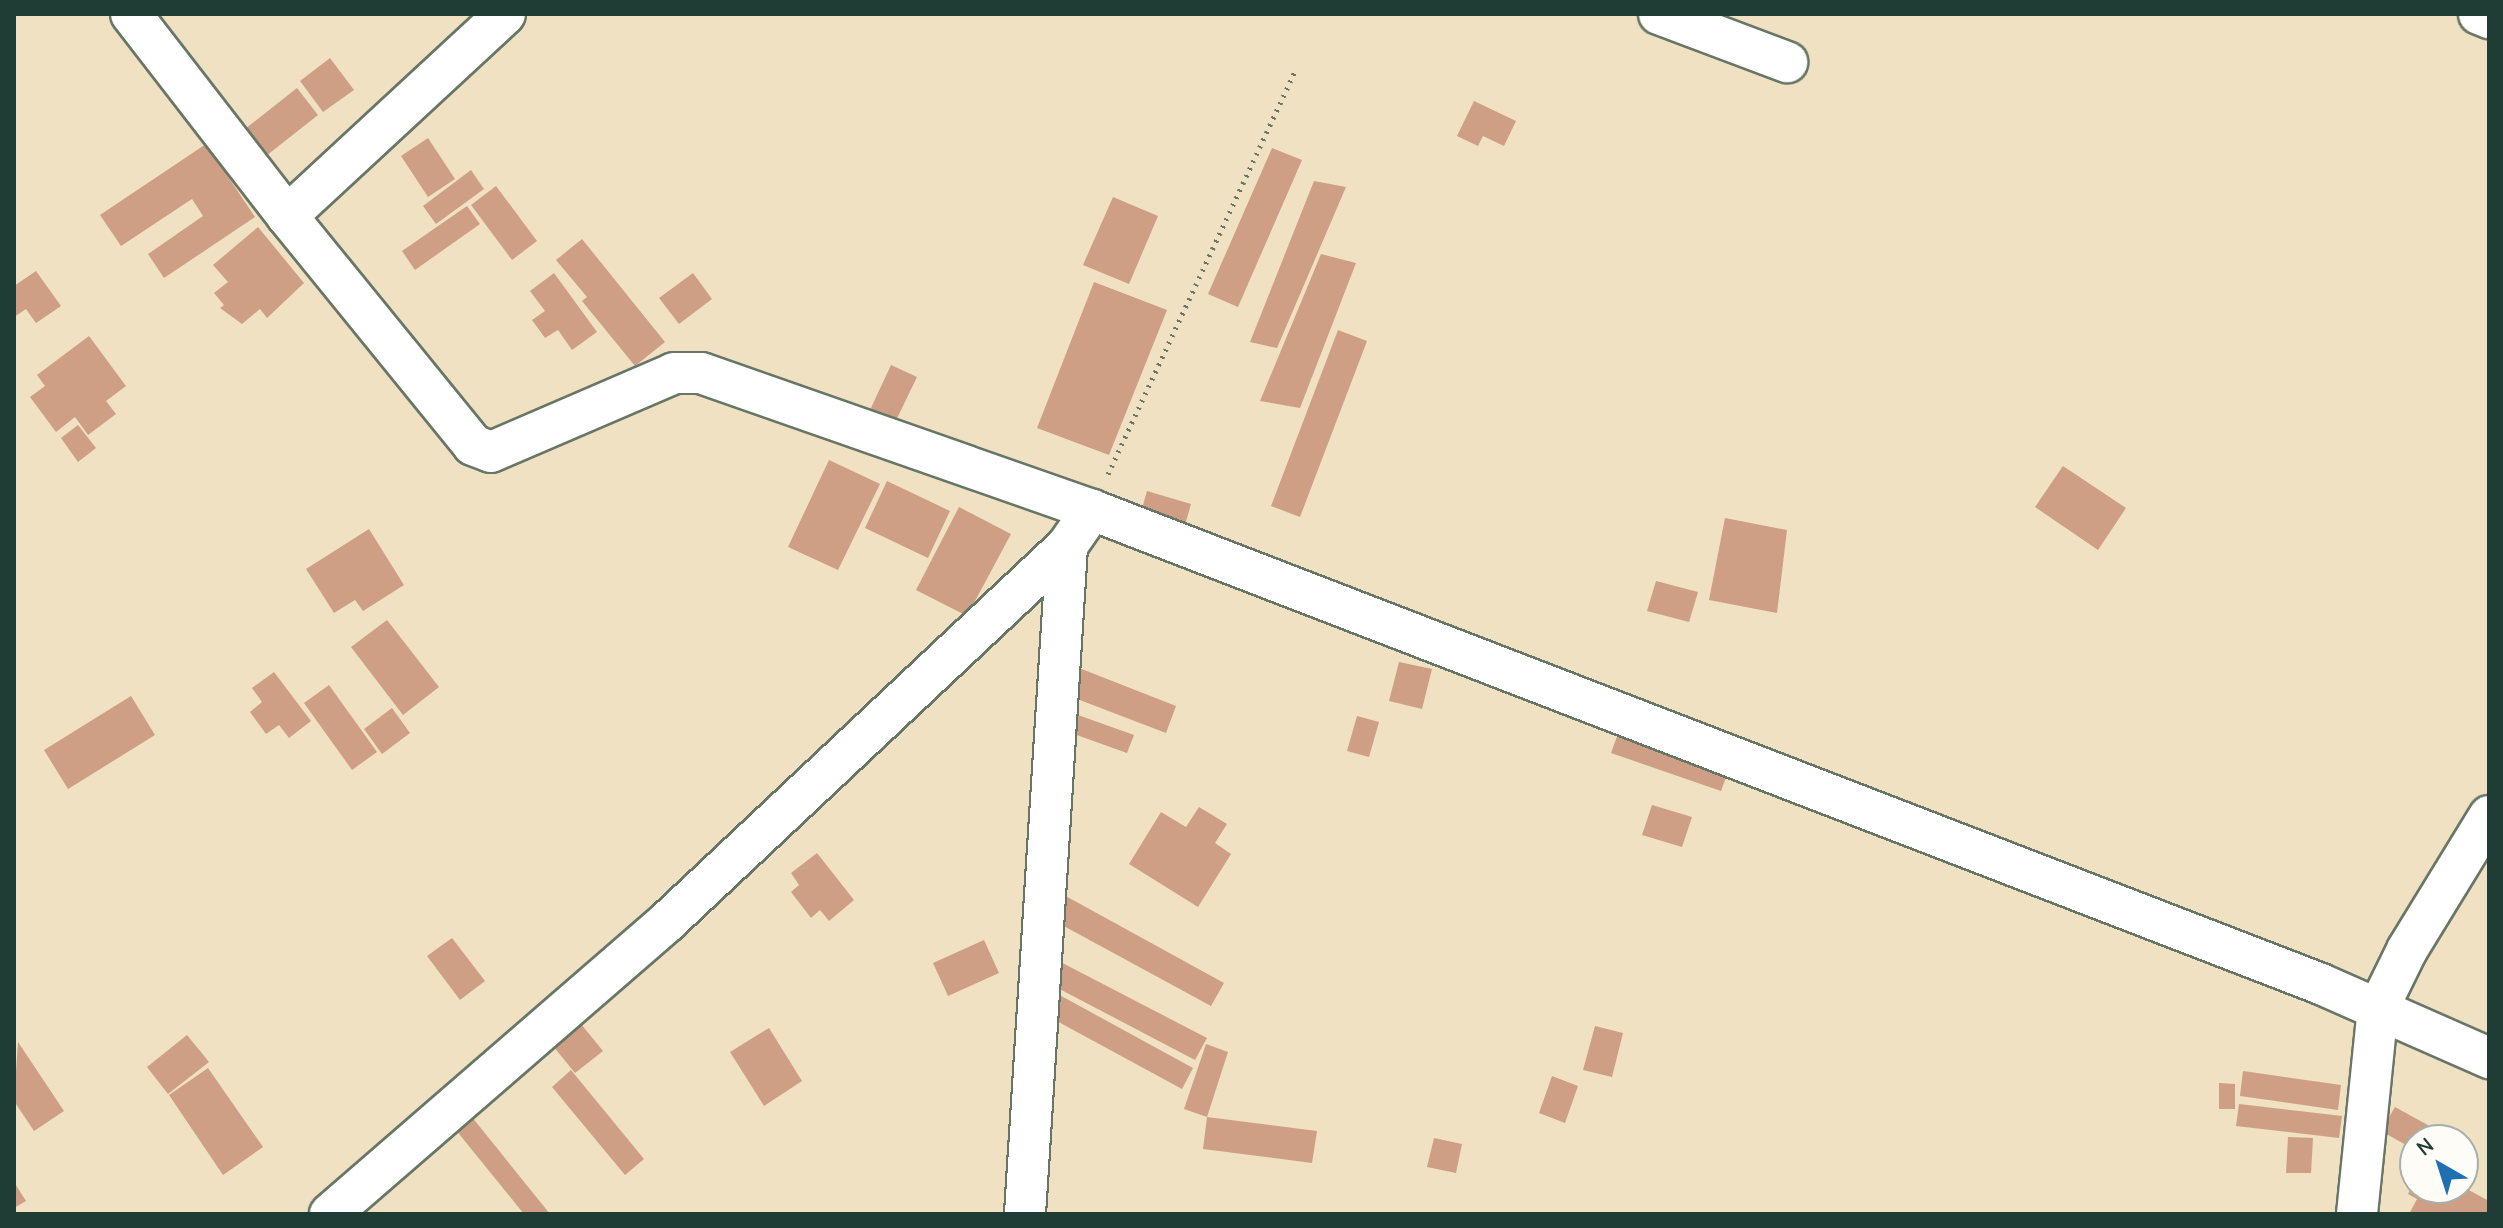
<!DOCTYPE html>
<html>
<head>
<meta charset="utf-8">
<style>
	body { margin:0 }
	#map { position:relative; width:2503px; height:1228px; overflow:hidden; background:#efe1c2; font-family:"Comic Neue",sans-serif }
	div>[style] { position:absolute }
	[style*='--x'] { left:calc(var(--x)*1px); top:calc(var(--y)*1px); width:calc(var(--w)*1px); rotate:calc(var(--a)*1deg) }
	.building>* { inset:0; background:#ce9f84 }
	.path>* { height:5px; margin-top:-2.5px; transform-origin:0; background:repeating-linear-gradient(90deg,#687666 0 2px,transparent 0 8px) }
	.roads { filter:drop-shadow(2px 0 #687666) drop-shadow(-2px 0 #687666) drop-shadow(0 2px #687666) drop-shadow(0 -2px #687666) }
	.minor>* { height:40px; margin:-20px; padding:0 20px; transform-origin:20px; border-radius:20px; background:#fff }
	span { translate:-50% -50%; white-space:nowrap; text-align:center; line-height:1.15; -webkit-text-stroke:6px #fdfcf7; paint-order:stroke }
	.frame { position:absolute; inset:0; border:16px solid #1f3d34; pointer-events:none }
	.north { position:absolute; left:2399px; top:1124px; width:80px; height:80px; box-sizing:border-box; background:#fdfcf7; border:2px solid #a4b0a9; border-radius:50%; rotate:321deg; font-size:22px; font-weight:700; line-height:32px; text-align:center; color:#1f3d34 }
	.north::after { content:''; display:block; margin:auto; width:28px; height:36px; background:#1f6fb2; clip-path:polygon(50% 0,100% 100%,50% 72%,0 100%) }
</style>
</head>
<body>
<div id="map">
	<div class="building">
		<i style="clip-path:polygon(330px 58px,354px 90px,323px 112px,300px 81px)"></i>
		<i style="clip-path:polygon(297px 88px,318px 115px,266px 156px,245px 129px)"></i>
		<i style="clip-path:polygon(1474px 101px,1516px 121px,1504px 146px,1483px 136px,1478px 146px,1457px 136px)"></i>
		<i style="clip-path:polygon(428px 138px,455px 179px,428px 197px,401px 156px)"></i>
		<i style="clip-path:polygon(206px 144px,255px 217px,164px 278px,148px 254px,203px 216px,192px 199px,121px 246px,100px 215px)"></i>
		<i style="clip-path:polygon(1272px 148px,1302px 160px,1238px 307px,1208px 294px)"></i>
		<i style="clip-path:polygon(471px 170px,484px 189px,436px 224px,423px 206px)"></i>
		<i style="clip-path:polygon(1314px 181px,1346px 187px,1277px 348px,1250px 342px)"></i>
		<i style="clip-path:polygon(496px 186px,537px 241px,512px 260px,471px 205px)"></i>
		<i style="clip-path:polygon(1113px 197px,1158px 216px,1129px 284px,1083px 265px)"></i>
		<i style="clip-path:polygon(467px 206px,480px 224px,415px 270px,402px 251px)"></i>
		<i style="clip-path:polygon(258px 227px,304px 283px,267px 318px,260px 309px,242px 324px,220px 308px,224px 305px,214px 293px,228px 282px,213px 265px)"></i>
		<i style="clip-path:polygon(582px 239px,665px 342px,635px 366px,582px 301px,587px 297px,556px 260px)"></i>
		<i style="clip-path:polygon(1321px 254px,1356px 263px,1300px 408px,1260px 401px)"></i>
		<i style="clip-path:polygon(36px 271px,61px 306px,36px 323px,26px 309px,14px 317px,14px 286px)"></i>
		<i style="clip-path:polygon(554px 273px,597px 332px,572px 350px,558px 330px,545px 338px,532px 320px,545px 311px,530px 291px)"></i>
		<i style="clip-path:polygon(693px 273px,712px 299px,679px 324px,659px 298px)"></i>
		<i style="clip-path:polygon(1094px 282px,1167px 310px,1109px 455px,1037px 428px)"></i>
		<i style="clip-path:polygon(1338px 330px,1367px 341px,1300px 517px,1271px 506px)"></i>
		<i style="clip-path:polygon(89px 336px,126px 386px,106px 401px,116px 414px,88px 435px,75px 417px,56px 432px,30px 397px,45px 386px,37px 375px)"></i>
		<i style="clip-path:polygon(891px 365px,917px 377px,888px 437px,863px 425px)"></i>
		<i style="clip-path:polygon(78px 425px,96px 448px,78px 462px,61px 438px)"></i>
		<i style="clip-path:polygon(829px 460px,880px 484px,838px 570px,788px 547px)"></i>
		<i style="clip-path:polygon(2063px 466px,2126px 508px,2098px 550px,2035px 507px)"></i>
		<i style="clip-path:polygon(887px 481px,950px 511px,928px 558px,865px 528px)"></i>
		<i style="clip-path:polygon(1147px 491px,1191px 504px,1183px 532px,1139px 519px)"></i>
		<i style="clip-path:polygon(959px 507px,1011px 534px,967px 616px,916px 590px)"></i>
		<i style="clip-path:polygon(1725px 518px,1787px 530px,1777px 613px,1709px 600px)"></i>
		<i style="clip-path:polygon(369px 529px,404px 585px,363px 611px,355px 600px,334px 613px,306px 569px)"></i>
		<i style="clip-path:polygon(1656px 581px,1698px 592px,1689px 622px,1647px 611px)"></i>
		<i style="clip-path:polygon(387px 620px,439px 687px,403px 715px,351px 647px)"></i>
		<i style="clip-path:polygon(1399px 662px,1432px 669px,1422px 709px,1389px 701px)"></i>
		<i style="clip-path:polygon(1074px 666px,1176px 706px,1166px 733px,1064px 694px)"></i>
		<i style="clip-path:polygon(274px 672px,311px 721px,289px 738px,279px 725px,266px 734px,250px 712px,262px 702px,252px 688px)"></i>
		<i style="clip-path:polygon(329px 685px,377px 752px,352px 770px,304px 703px)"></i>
		<i style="clip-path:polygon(131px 696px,155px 735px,68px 789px,44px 750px)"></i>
		<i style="clip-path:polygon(392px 708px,410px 733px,382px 754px,364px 729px)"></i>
		<i style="clip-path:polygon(1064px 710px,1134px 735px,1127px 753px,1057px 728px)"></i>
		<i style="clip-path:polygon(1357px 716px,1379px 722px,1369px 757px,1347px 751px)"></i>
		<i style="clip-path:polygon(1619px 731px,1729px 769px,1721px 791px,1611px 753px)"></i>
		<i style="clip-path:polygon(1652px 805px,1692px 817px,1682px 847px,1642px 835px)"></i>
		<i style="clip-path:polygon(1199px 807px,1227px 824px,1215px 843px,1231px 854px,1198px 907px,1129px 864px,1161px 812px,1186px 827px)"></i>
		<i style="clip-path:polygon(817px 853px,854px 900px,829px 921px,820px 910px,811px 918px,791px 892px,799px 885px,791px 873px)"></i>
		<i style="clip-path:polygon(1062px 894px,1224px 983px,1211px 1006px,1049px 918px)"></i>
		<i style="clip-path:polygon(452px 938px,485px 981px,460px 1000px,427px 956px)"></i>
		<i style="clip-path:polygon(984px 940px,999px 973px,948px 996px,933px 963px)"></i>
		<i style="clip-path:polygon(1047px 955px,1207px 1038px,1195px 1060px,1050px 984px)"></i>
		<i style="clip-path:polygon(1054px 992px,1193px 1068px,1182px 1089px,1042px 1013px)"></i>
		<i style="clip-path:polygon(581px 1024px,603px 1051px,575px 1073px,553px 1046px)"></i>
		<i style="clip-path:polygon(1595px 1026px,1623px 1033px,1612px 1077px,1583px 1070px)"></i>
		<i style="clip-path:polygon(769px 1028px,802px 1081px,764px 1106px,730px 1052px)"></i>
		<i style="clip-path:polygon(187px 1035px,209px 1062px,168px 1094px,147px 1067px)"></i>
		<i style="clip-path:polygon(18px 1042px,64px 1111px,34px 1131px,14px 1101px)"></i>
		<i style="clip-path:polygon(1206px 1044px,1228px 1052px,1207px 1117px,1184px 1109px)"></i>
		<i style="clip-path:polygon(208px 1068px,263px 1147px,223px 1175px,169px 1095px)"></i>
		<i style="clip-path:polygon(571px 1070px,644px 1159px,625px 1175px,552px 1087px)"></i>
		<i style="clip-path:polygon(2243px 1071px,2341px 1085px,2338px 1110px,2240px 1096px)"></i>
		<i style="clip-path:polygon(1552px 1076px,1578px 1086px,1565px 1123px,1539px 1113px)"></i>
		<i style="clip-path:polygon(2219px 1083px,2235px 1084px,2235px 1109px,2219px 1109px)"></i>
		<i style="clip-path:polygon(2239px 1104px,2342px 1116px,2339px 1138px,2236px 1126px)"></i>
		<i style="clip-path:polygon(2395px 1107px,2455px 1140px,2415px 1140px,2415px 1150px,2381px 1131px)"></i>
		<i style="clip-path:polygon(467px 1111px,550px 1214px,524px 1214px,451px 1124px)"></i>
		<i style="clip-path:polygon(1207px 1117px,1317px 1131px,1312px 1163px,1203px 1149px)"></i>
		<i style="clip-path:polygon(2288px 1137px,2313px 1138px,2311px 1173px,2286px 1173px)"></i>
		<i style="clip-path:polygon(1434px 1138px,1462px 1144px,1456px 1173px,1427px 1167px)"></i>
		<i style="clip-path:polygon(2415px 1180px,2415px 1188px,2465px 1188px,2489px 1201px,2489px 1214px,2409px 1214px,2417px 1199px,2408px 1194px)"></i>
		<i style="clip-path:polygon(14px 1182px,26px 1201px,14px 1208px)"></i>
	</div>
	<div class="path">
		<i style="--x:1108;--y:474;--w:443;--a:-65.1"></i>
	</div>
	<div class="roads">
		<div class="minor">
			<i style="--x:131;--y:14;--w:255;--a:52.3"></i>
			<i style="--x:287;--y:216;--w:297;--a:-42.8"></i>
			<i style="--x:1659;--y:14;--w:137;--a:20.6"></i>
			<i style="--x:2479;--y:14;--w:11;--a:22"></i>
			<i style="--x:287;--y:216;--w:295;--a:50.9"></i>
			<i style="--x:473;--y:445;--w:19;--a:21"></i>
			<i style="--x:491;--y:452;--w:199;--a:-23.3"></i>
			<i style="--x:674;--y:373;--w:27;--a:0"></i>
			<i style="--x:701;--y:373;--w:414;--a:19.3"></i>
			<i style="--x:1092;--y:510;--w:1317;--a:21.09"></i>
			<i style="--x:2321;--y:984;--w:184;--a:23.8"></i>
			<i style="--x:330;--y:1214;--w:447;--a:-40.9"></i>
			<i style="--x:668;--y:921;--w:548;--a:-43.22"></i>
			<i style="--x:1067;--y:546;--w:44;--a:-55.2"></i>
			<i style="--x:1025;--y:1214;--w:669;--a:-86.4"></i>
			<i style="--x:2357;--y:1214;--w:206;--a:-84.2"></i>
			<i style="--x:2378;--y:1009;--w:66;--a:-63.8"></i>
			<i style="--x:2407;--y:950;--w:157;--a:-58.5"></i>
		</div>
	</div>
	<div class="frame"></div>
	<div class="north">N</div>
</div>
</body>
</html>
